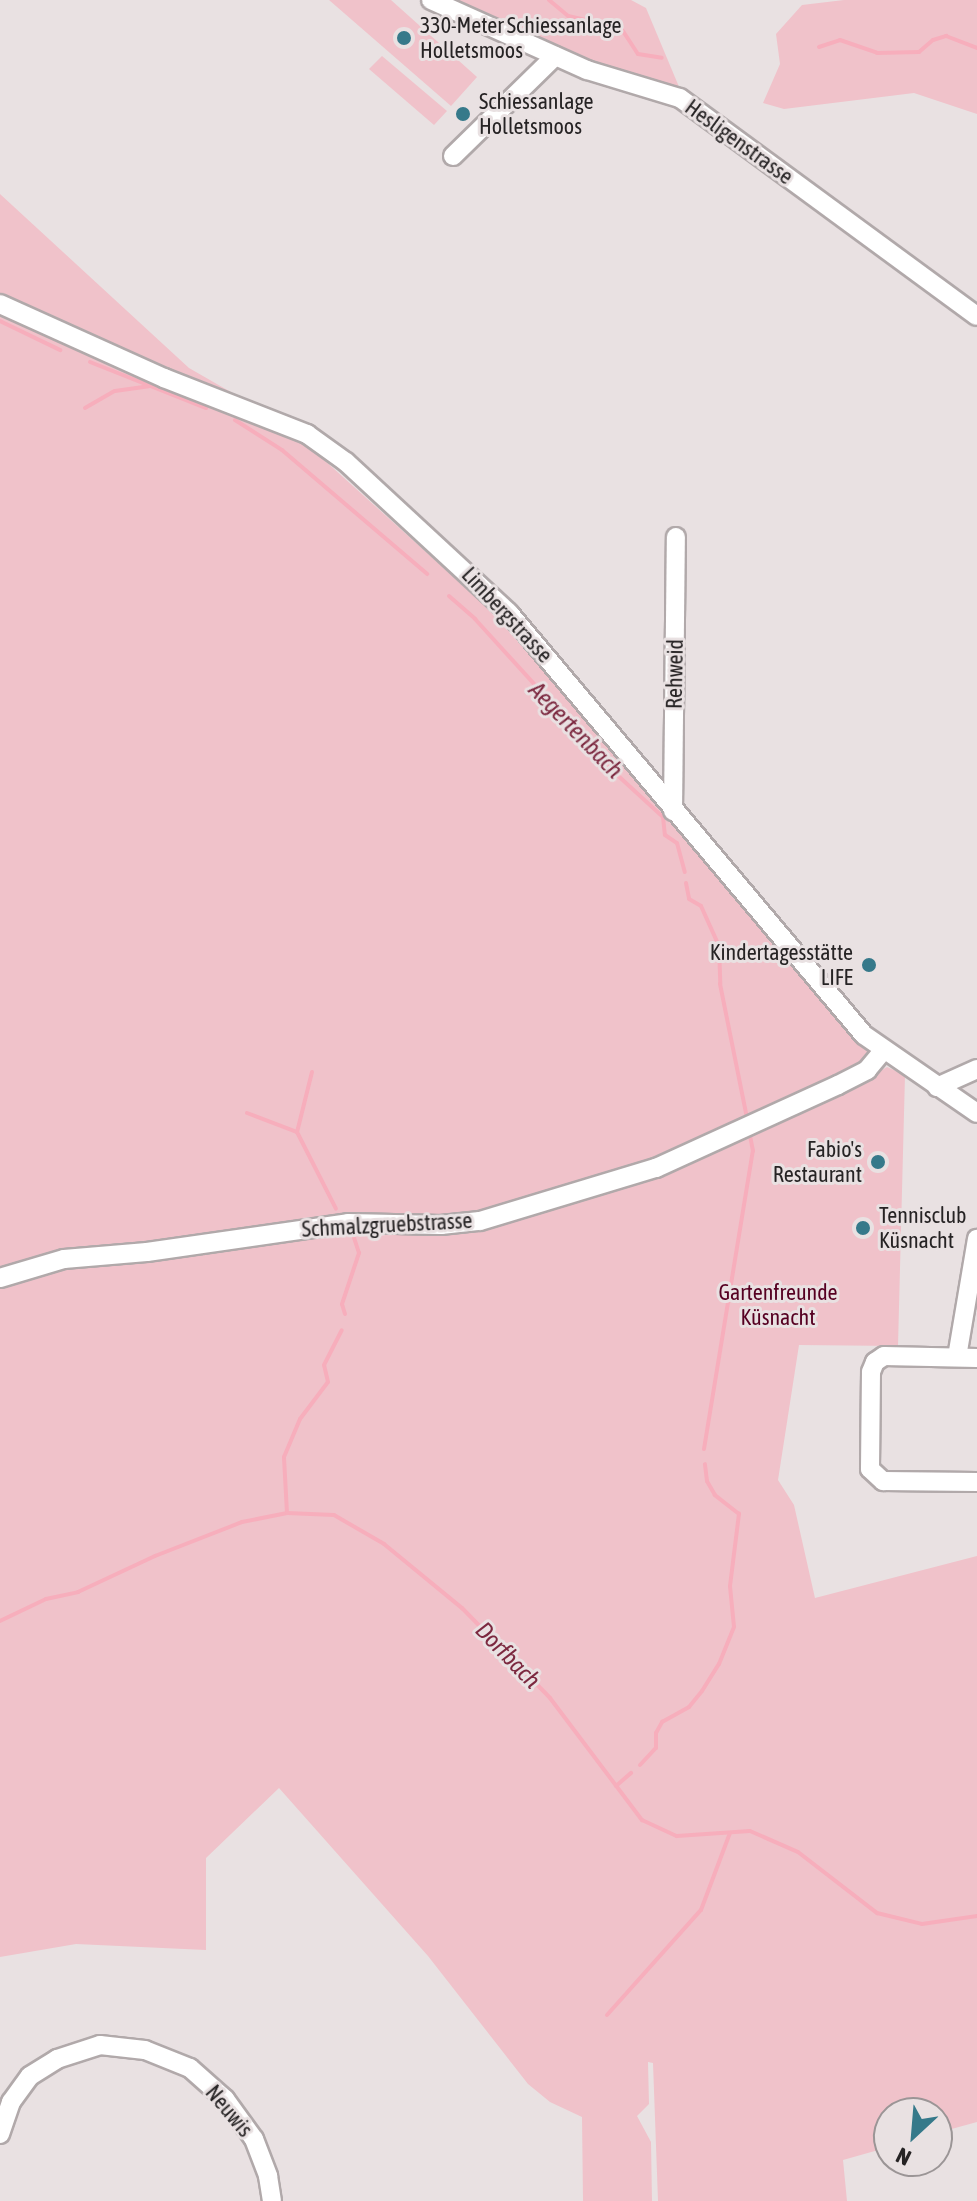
<!DOCTYPE html>
<html>
<head>
<meta charset="utf-8">
<style>
	body { margin:0 }
	#map { position:relative; width:977px; height:2201px; overflow:hidden; background:#e9e1e2; font-family:"Asap Condensed",sans-serif }
	div>[style] { position:absolute }
	[style*='--x'] { left:calc(var(--x)*1px); top:calc(var(--y)*1px); width:calc(var(--w)*1px); rotate:calc(var(--a)*1deg) }
	.green>* { inset:0; background:#f0c2ca }
	.stream>* { height:4px; margin:-2px; padding:0 2px; transform-origin:2px; border-radius:2px; background:#f7aebc }
	.roads { filter:drop-shadow(2px 0 #b1a9aa) drop-shadow(-2px 0 #b1a9aa) drop-shadow(0 2px #b1a9aa) drop-shadow(0 -2px #b1a9aa) }
	.minor>* { height:18px; margin:-9px; padding:0 9px; transform-origin:9px; border-radius:9px; background:#fff }
	.dots>* { width:22px; height:22px; translate:-50% -50%; box-sizing:border-box; border:4px solid #e9e1e2; border-radius:50% }
	span { translate:-50% -50%; white-space:nowrap; text-align:center; line-height:1.15; -webkit-text-stroke:6px #e9e1e2; paint-order:stroke }
	.poi-label { font-size:22px; color:#262324 }
	.left { translate:0 -50%; text-align:left }
	.right { translate:-100% -50%; text-align:right }
	.street-label { font-size:22px; color:#262324 }
	.park-label { font-size:22px; color:#560022 }
	.water-label { font-size:24px; color:#7c2940; font-style:italic }
	.north { position:absolute; left:873px; top:2097px; width:80px; height:80px; box-sizing:border-box; background:#e9e1e2; border:2px solid #9b9596; border-radius:50%; rotate:206deg; font-size:22px; font-weight:700; line-height:32px; text-align:center; color:#262324 }
	.north::after { content:''; display:block; margin:auto; width:28px; height:36px; background:#36798a; clip-path:polygon(50% 0,100% 100%,50% 72%,0 100%) }
</style>
</head>
<body>
<div id="map">
	<div class="green">
		<i style="clip-path:polygon(329px 0,391px 0,477px 77px,451px 106px)"></i>
		<i style="clip-path:polygon(443px 0,631px 0,646px 8px,682px 94px,582px 61px)"></i>
		<i style="clip-path:polygon(844px 0,977px 0,977px 114px,914px 93px,784px 109px,763px 103px,780px 64px,776px 34px,802px 5px)"></i>
		<i style="clip-path:polygon(382px 56px,447px 111px,434px 125px,369px 69px)"></i>
		<i style="clip-path:polygon(0 194px,189px 368px,281px 421px,498px 617px,884px 1050px,860px 1083px,887px 1067px,905px 1075px,898px 1346px,799px 1345px,778px 1480px,794px 1505px,815px 1598px,977px 1556px,977px 2122px,937px 2133px,937px 2113px,889px 2113px,889px 2147px,843px 2160px,847px 2201px,658px 2201px,653px 2063px,648px 2062px,649px 2104px,637px 2116px,651px 2142px,652px 2201px,583px 2201px,582px 2117px,550px 2102px,528px 2084px,428px 1956px,279px 1788px,206px 1858px,206px 1950px,76px 1944px,0 1957px)"></i>
	</div>
	<div class="stream">
		<i style="--x:549;--y:0;--w:25;--a:40"></i>
		<i style="--x:568;--y:16;--w:54;--a:12.8"></i>
		<i style="--x:621;--y:28;--w:31;--a:57"></i>
		<i style="--x:638;--y:54;--w:24;--a:9"></i>
		<i style="--x:819;--y:47;--w:22;--a:-18"></i>
		<i style="--x:840;--y:40;--w:39;--a:19"></i>
		<i style="--x:877;--y:53;--w:42;--a:-1.4"></i>
		<i style="--x:919;--y:52;--w:18;--a:-41"></i>
		<i style="--x:933;--y:40;--w:14;--a:-17"></i>
		<i style="--x:946;--y:36;--w:33;--a:21"></i>
		<i style="--x:0;--y:321;--w:67;--a:25.8"></i>
		<i style="--x:90;--y:362;--w:125;--a:21.6"></i>
		<i style="--x:85;--y:408;--w:34;--a:-30"></i>
		<i style="--x:115;--y:391;--w:34;--a:-8"></i>
		<i style="--x:235;--y:420;--w:56;--a:32.6"></i>
		<i style="--x:282;--y:450;--w:191;--a:40.5"></i>
		<i style="--x:449;--y:596;--w:35;--a:41"></i>
		<i style="--x:475;--y:619;--w:207;--a:47.7"></i>
		<i style="--x:614;--y:772;--w:67;--a:42.6"></i>
		<i style="--x:663;--y:817;--w:18;--a:84"></i>
		<i style="--x:665;--y:835;--w:14;--a:34"></i>
		<i style="--x:677;--y:843;--w:30;--a:75"></i>
		<i style="--x:686;--y:883;--w:16;--a:79"></i>
		<i style="--x:689;--y:899;--w:14;--a:30"></i>
		<i style="--x:701;--y:906;--w:44;--a:65.8"></i>
		<i style="--x:719;--y:946;--w:38;--a:88"></i>
		<i style="--x:720;--y:984;--w:137;--a:78.6"></i>
		<i style="--x:312;--y:1072;--w:62;--a:104"></i>
		<i style="--x:297;--y:1132;--w:86;--a:63.1"></i>
		<i style="--x:247;--y:1113;--w:53;--a:20.8"></i>
		<i style="--x:345;--y:1314;--w:10;--a:-107"></i>
		<i style="--x:342;--y:1304;--w:54;--a:-71.6"></i>
		<i style="--x:359;--y:1253;--w:16;--a:-108"></i>
		<i style="--x:704;--y:1449;--w:302;--a:-80.7"></i>
		<i style="--x:753;--y:1151;--w:15;--a:-101"></i>
		<i style="--x:287;--y:1513;--w:56;--a:-93.1"></i>
		<i style="--x:284;--y:1457;--w:41;--a:-67.2"></i>
		<i style="--x:300;--y:1419;--w:46;--a:-52.9"></i>
		<i style="--x:328;--y:1382;--w:17;--a:-103"></i>
		<i style="--x:324;--y:1365;--w:39;--a:-63"></i>
		<i style="--x:0;--y:1621;--w:51;--a:-25.6"></i>
		<i style="--x:46;--y:1599;--w:33;--a:-12"></i>
		<i style="--x:78;--y:1592;--w:85;--a:-25.1"></i>
		<i style="--x:155;--y:1556;--w:93;--a:-21.3"></i>
		<i style="--x:242;--y:1522;--w:46;--a:-11.3"></i>
		<i style="--x:287;--y:1513;--w:47;--a:2.4"></i>
		<i style="--x:334;--y:1515;--w:58;--a:30.1"></i>
		<i style="--x:384;--y:1544;--w:101;--a:39.4"></i>
		<i style="--x:462;--y:1608;--w:126;--a:45.6"></i>
		<i style="--x:550;--y:1698;--w:153;--a:53"></i>
		<i style="--x:642;--y:1820;--w:38;--a:25"></i>
		<i style="--x:677;--y:1836;--w:73;--a:-3.9"></i>
		<i style="--x:750;--y:1831;--w:52;--a:23.6"></i>
		<i style="--x:798;--y:1852;--w:100;--a:37.7"></i>
		<i style="--x:877;--y:1913;--w:46;--a:13.7"></i>
		<i style="--x:922;--y:1924;--w:56;--a:-8.3"></i>
		<i style="--x:640;--y:1765;--w:23;--a:-47"></i>
		<i style="--x:656;--y:1748;--w:15;--a:-90"></i>
		<i style="--x:656;--y:1733;--w:13;--a:-61"></i>
		<i style="--x:662;--y:1722;--w:31;--a:-29"></i>
		<i style="--x:689;--y:1707;--w:21;--a:-51"></i>
		<i style="--x:702;--y:1691;--w:32;--a:-58"></i>
		<i style="--x:719;--y:1664;--w:40;--a:-68"></i>
		<i style="--x:734;--y:1627;--w:41;--a:-95.6"></i>
		<i style="--x:730;--y:1586;--w:73;--a:-82.9"></i>
		<i style="--x:739;--y:1514;--w:31;--a:-142"></i>
		<i style="--x:715;--y:1495;--w:16;--a:-120"></i>
		<i style="--x:707;--y:1481;--w:17;--a:-97"></i>
		<i style="--x:616;--y:1786;--w:20;--a:-41"></i>
		<i style="--x:607;--y:2015;--w:141;--a:-48.2"></i>
		<i style="--x:701;--y:1910;--w:82;--a:-69.4"></i>
	</div>
	<div class="roads">
		<div class="minor">
			<i style="--x:431;--y:0;--w:171;--a:24.2"></i>
			<i style="--x:587;--y:70;--w:97;--a:16.8"></i>
			<i style="--x:680;--y:98;--w:368;--a:36.3"></i>
			<i style="--x:453;--y:156;--w:143;--a:-44.4"></i>
			<i style="--x:0;--y:304;--w:180;--a:24.3"></i>
			<i style="--x:164;--y:378;--w:154;--a:21.4"></i>
			<i style="--x:307;--y:434;--w:48;--a:35.7"></i>
			<i style="--x:346;--y:462;--w:222;--a:42.8"></i>
			<i style="--x:509;--y:613;--w:551;--a:49.93"></i>
			<i style="--x:864;--y:1035;--w:137;--a:34.6"></i>
			<i style="--x:673;--y:811;--w:274;--a:-89.4"></i>
			<i style="--x:937;--y:1087;--w:44;--a:-24.2"></i>
			<i style="--x:0;--y:1278;--w:67;--a:-16.5"></i>
			<i style="--x:64;--y:1259;--w:83;--a:-4.8"></i>
			<i style="--x:147;--y:1252;--w:203;--a:-8.2"></i>
			<i style="--x:348;--y:1223;--w:93;--a:1.2"></i>
			<i style="--x:441;--y:1225;--w:39;--a:-6"></i>
			<i style="--x:480;--y:1221;--w:184;--a:-16.8"></i>
			<i style="--x:656;--y:1168;--w:200;--a:-24.5"></i>
			<i style="--x:838;--y:1085;--w:33;--a:-27"></i>
			<i style="--x:867;--y:1070;--w:26;--a:-50"></i>
			<i style="--x:957;--y:1357;--w:120;--a:-80.4"></i>
			<i style="--x:977;--y:1358;--w:93;--a:-178.8"></i>
			<i style="--x:884;--y:1356;--w:11;--a:146"></i>
			<i style="--x:875;--y:1362;--w:11;--a:112"></i>
			<i style="--x:871;--y:1372;--w:97;--a:90.6"></i>
			<i style="--x:870;--y:1469;--w:18;--a:43"></i>
			<i style="--x:883;--y:1481;--w:94;--a:0.6"></i>
			<i style="--x:0;--y:2134;--w:34;--a:-71"></i>
			<i style="--x:11;--y:2102;--w:32;--a:-54"></i>
			<i style="--x:30;--y:2076;--w:32;--a:-32"></i>
			<i style="--x:57;--y:2059;--w:45;--a:-18"></i>
			<i style="--x:100;--y:2045;--w:45;--a:6.3"></i>
			<i style="--x:145;--y:2050;--w:48;--a:21.8"></i>
			<i style="--x:190;--y:2068;--w:47;--a:41.5"></i>
			<i style="--x:225;--y:2099;--w:49;--a:54.1"></i>
			<i style="--x:254;--y:2139;--w:40;--a:69"></i>
			<i style="--x:268;--y:2176;--w:25;--a:81"></i>
		</div>
	</div>
	<div class="dots">
		<i style="left:404px;top:38px;background:#36798a"></i>
		<i style="left:463px;top:114px;background:#36798a"></i>
		<i style="left:869px;top:965px;background:#36798a"></i>
		<i style="left:878px;top:1162px;background:#36798a"></i>
		<i style="left:863px;top:1228px;background:#36798a"></i>
	</div>
	<div class="poi-label">
		<span class="left" style="left:420px;top:38px">330-Meter Schiessanlage<br>Holletsmoos</span>
		<span class="left" style="left:479px;top:114px">Schiessanlage<br>Holletsmoos</span>
		<span class="right" style="left:853px;top:965px">Kindertagesstätte<br>LIFE</span>
		<span class="right" style="left:862px;top:1162px">Fabio's<br>Restaurant</span>
		<span class="left" style="left:879px;top:1228px">Tennisclub<br>Küsnacht</span>
	</div>
	<div class="street-label">
		<span style="left:739px;top:142px;rotate:36deg">Hesligenstrasse</span>
		<span style="left:507px;top:615px;rotate:47deg">Limbergstrasse</span>
		<span style="left:675px;top:674px;rotate:-89deg">Rehweid</span>
		<span style="left:387px;top:1225px;rotate:-3deg">Schmalzgruebstrasse</span>
		<span style="left:229px;top:2111px;rotate:50deg">Neuwis</span>
	</div>
	<div class="park-label">
		<span style="left:778px;top:1305px">Gartenfreunde<br>Küsnacht</span>
	</div>
	<div class="water-label">
		<span style="left:576px;top:730px;rotate:46deg">Aegertenbach</span>
		<span style="left:508px;top:1655px;rotate:46deg">Dorfbach</span>
	</div>
	<div class="north">N</div>
</div>
</body>
</html>
